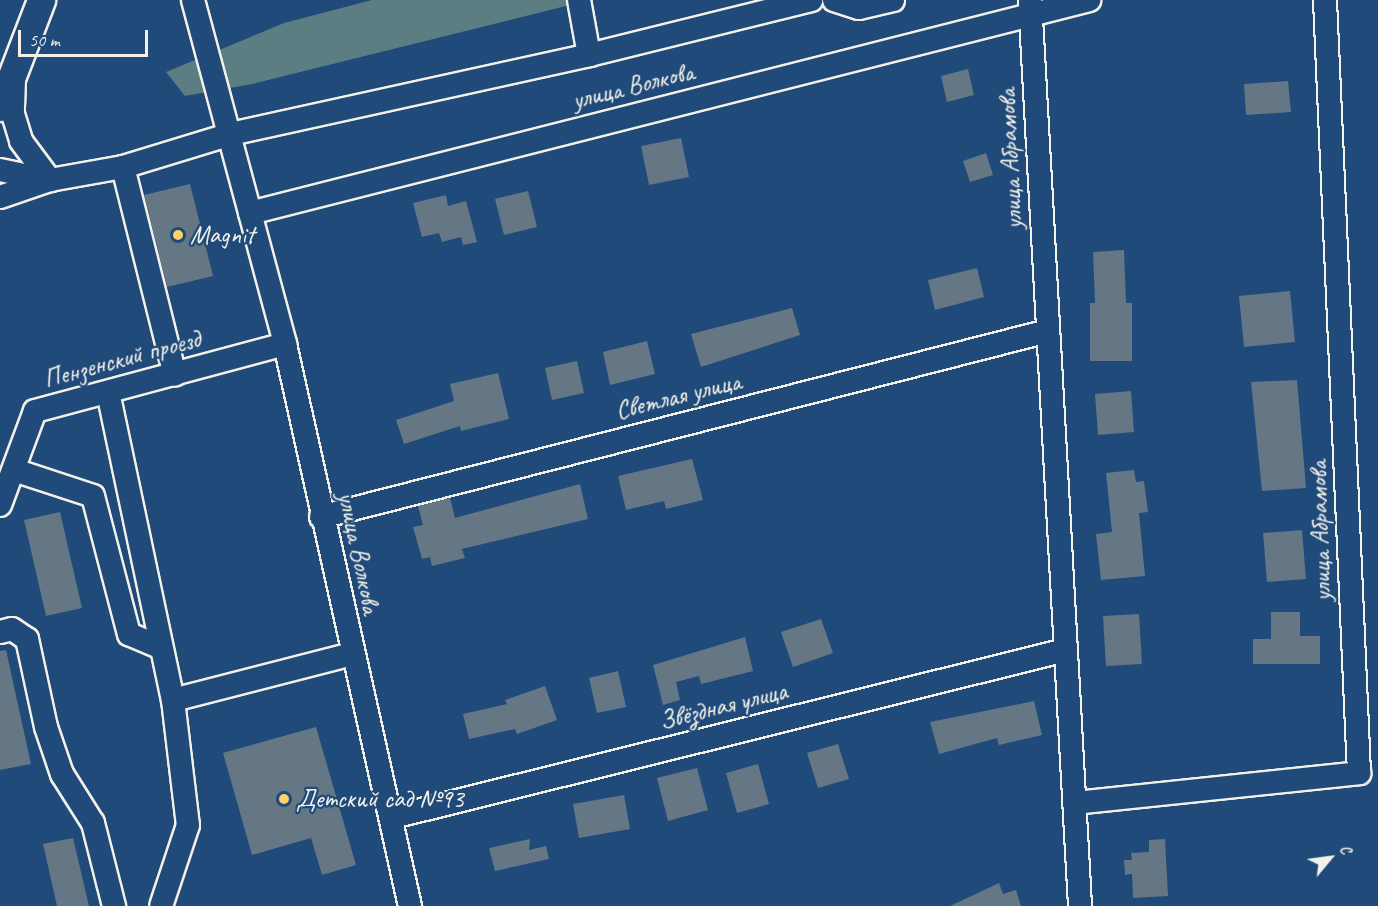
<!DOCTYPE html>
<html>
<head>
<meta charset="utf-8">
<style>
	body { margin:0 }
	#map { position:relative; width:1378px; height:906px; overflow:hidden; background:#1f4a7a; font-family:Caveat,sans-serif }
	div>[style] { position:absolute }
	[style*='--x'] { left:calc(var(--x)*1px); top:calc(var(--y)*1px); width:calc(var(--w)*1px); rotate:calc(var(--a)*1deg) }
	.green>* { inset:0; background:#5c7d82 }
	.building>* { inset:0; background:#657685 }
	.roads { filter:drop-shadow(2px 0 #f4f1e8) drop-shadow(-2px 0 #f4f1e8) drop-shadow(0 2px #f4f1e8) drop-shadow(0 -2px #f4f1e8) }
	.minor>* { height:22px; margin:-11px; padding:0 11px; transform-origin:11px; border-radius:11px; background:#1f4a7a }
	.major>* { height:27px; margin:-13.5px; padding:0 13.5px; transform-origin:13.5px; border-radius:13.5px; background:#1f4a7a }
	.dots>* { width:16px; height:16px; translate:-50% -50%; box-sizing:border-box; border:3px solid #1f4a7a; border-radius:50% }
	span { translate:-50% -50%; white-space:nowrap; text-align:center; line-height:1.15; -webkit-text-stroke:4.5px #1f4a7a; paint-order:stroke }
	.street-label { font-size:26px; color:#f4f1e8 }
	.poi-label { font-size:26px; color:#f4f1e8 }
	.left { translate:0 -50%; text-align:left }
	.north { position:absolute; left:1300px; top:828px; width:60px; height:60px; -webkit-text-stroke:4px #1f4a7a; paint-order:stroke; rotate:61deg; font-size:16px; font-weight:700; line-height:24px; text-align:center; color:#f4f1e8 }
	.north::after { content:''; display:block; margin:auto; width:21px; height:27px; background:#f4f1e8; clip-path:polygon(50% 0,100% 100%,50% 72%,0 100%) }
	.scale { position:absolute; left:18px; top:30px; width:130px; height:27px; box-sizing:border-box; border:3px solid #f4f1e8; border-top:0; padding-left:8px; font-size:18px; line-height:21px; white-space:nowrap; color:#f4f1e8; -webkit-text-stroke:4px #1f4a7a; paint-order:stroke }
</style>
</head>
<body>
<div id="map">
	<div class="green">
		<i style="clip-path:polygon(372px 0,590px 0,252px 84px,185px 96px,166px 72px,284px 23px)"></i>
	</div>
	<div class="building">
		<i style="clip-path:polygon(968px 69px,974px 95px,947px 102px,941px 76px)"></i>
		<i style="clip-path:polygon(1288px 81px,1291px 112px,1246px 115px,1244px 84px)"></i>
		<i style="clip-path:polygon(681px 138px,689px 177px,649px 185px,641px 146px)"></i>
		<i style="clip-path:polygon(986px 153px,993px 175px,970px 182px,963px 161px)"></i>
		<i style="clip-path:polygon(190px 184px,213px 276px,167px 287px,144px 195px)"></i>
		<i style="clip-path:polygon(528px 191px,537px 227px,504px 235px,495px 199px)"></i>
		<i style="clip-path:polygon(446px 195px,448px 206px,466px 201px,477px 242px,463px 245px,461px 237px,442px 242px,439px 233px,422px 237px,413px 203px)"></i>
		<i style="clip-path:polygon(1124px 250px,1126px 303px,1132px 303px,1132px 361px,1090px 361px,1090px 303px,1095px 303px,1093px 252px)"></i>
		<i style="clip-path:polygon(977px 268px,984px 297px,935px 310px,928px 280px)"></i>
		<i style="clip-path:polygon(1290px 291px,1295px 342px,1244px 347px,1239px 296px)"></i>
		<i style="clip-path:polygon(792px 308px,800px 335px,701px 367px,691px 334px)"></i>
		<i style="clip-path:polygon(647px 341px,655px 374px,610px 385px,603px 352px)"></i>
		<i style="clip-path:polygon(577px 361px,584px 393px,552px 400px,545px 368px)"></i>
		<i style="clip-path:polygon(498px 373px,509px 419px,461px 431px,460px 426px,404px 444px,396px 420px,454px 401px,450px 384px)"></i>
		<i style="clip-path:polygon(1297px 380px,1306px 488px,1262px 491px,1251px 382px)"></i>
		<i style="clip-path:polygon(1131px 391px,1134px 432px,1098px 435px,1095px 394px)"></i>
		<i style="clip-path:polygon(692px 459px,703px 500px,666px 509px,664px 501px,626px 510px,618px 476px)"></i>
		<i style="clip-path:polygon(1134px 470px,1136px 482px,1144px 481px,1148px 512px,1139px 513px,1145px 576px,1101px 580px,1096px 534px,1112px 532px,1106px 473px)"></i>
		<i style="clip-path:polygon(580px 484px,588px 519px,462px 549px,465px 558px,432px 566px,430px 557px,422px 559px,413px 527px,423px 525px,418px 506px,450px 498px,455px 518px)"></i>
		<i style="clip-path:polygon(60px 512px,82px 608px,46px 616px,24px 520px)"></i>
		<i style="clip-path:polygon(1302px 530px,1306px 579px,1267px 582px,1263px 533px)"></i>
		<i style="clip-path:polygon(1271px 612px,1300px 612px,1300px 636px,1320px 636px,1320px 664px,1253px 664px,1253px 639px,1271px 639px)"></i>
		<i style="clip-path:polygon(1139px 614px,1142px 664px,1106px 666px,1103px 616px)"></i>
		<i style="clip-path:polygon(821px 619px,833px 653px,793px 667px,781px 632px)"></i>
		<i style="clip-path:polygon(745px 637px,753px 671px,701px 684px,699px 676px,676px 682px,680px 700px,663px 705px,653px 665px)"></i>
		<i style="clip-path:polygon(6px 650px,31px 764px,0 770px,0 651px)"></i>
		<i style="clip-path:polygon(618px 671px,626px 707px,597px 713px,589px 678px)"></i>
		<i style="clip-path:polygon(545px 686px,557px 720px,517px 734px,515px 729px,469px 739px,463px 714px,507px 704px,505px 700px)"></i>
		<i style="clip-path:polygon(1034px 701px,1042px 735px,999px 745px,997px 738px,939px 754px,930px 722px)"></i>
		<i style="clip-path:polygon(316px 727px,356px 865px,322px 875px,311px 838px,252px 855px,223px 753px)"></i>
		<i style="clip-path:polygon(838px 744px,849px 779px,818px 788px,807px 753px)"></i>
		<i style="clip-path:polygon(758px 764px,769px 804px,737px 813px,726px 773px)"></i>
		<i style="clip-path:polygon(697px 768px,708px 810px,668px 821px,657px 778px)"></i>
		<i style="clip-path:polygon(624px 795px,630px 829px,579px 838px,573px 804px)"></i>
		<i style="clip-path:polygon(73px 838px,89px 906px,57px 906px,43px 844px)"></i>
		<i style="clip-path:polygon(530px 839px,529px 850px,546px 846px,549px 859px,495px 871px,489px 848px)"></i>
		<i style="clip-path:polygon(1165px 839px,1168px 896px,1133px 898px,1132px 874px,1125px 875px,1124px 860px,1132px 860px,1131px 853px,1149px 852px,1149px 840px)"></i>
		<i style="clip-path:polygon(999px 883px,1003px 894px,1016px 890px,1021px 906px,950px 906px)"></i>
	</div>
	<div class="roads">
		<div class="minor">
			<i style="--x:193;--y:0;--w:356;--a:75"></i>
			<i style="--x:285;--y:344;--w:576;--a:77.46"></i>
			<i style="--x:579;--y:0;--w:56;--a:79.7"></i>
			<i style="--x:834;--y:0;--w:26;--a:18"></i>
			<i style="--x:859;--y:8;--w:35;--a:-13"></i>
			<i style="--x:1030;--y:0;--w:907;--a:86.84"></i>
			<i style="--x:14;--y:79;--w:35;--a:92"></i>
			<i style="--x:13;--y:114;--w:28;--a:73"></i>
			<i style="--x:21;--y:141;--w:49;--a:53.4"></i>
			<i style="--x:123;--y:167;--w:214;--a:76"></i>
			<i style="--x:0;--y:170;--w:44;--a:11.8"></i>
			<i style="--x:0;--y:197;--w:53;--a:-18.8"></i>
			<i style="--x:50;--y:180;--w:74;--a:-10.1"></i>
			<i style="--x:123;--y:167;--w:113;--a:-17"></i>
			<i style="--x:231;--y:134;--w:367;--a:-12.4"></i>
			<i style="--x:589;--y:55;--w:229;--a:-13.9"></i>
			<i style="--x:250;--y:213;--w:866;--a:-14.24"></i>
			<i style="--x:108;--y:392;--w:315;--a:78.1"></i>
			<i style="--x:173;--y:700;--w:126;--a:83.2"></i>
			<i style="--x:188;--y:825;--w:85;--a:108.4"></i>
			<i style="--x:14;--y:470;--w:83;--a:18.2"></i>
			<i style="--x:93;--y:496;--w:143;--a:75.4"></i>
			<i style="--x:129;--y:634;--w:34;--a:23"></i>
			<i style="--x:0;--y:505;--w:100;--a:-69.6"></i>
			<i style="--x:35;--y:411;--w:259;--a:-15"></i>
			<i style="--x:321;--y:517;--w:750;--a:-14.35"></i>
			<i style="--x:0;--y:632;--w:12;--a:-14"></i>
			<i style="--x:12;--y:629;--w:18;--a:34"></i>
			<i style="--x:27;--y:639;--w:90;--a:77.8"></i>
			<i style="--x:46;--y:727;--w:50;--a:71.2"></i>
			<i style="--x:62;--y:774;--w:58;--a:57.7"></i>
			<i style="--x:93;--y:823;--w:86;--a:75.8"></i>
			<i style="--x:173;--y:700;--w:185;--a:-14.4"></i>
			<i style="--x:1075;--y:803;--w:286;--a:-6"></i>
			<i style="--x:1359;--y:773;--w:774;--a:-92.52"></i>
			<i style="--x:393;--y:817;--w:693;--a:-13.94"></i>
		</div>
		<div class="major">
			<i style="--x:0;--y:107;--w:115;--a:-69"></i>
		</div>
	</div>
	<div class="dots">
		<i style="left:178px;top:235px;background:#ffd166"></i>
		<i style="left:284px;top:799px;background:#ffd166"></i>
	</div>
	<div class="street-label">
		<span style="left:633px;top:86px;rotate:-14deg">улица Волкова</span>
		<span style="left:1010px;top:159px;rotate:-93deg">улица Абрамова</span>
		<span style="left:122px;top:359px;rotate:-15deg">Пензенский проезд</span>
		<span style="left:678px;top:396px;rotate:-14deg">Светлая улица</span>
		<span style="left:1320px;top:531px;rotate:-92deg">улица Абрамова</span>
		<span style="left:359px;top:553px;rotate:78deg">улица Волкова</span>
		<span style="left:723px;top:706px;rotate:-14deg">Звёздная улица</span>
	</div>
	<div class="poi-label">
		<span class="left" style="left:190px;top:235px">Magnit</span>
		<span class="left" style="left:296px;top:799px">Детский сад №93</span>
	</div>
	<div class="north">С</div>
	<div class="scale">50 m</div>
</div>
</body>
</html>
